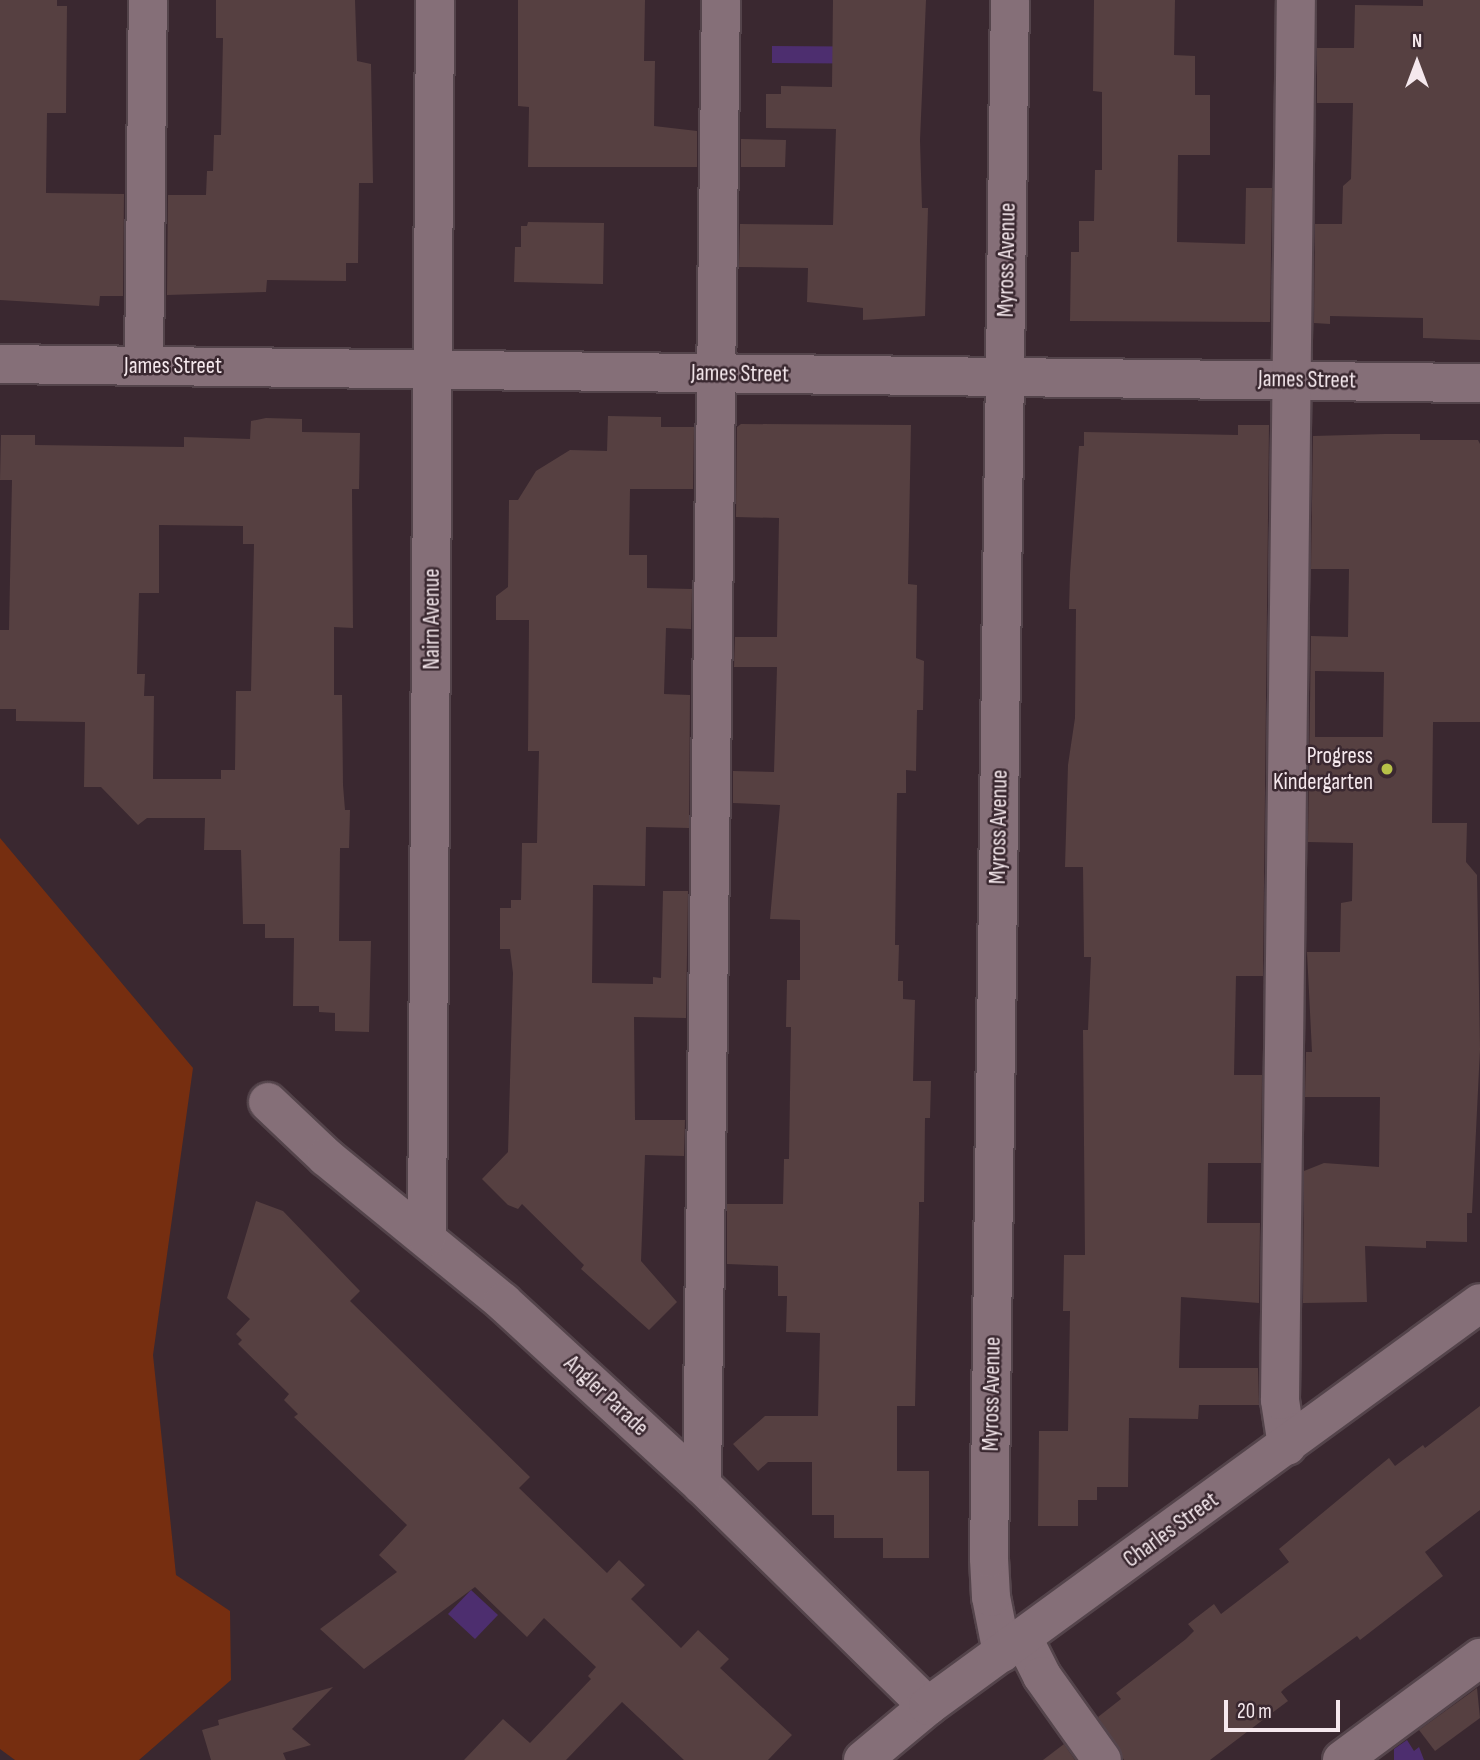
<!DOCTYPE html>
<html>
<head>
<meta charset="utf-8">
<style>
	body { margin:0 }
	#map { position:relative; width:1480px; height:1760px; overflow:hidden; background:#3a2830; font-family:"Sofia Sans Condensed",sans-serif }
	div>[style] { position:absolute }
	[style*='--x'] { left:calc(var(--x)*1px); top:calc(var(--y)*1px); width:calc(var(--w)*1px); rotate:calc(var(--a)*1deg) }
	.green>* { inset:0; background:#762e10 }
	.water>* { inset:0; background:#4d2e6f }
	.building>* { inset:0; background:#564041 }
	.roads { filter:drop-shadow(2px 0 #54444b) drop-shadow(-2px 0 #54444b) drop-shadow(0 2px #54444b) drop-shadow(0 -2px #54444b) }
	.minor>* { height:38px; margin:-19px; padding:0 19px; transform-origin:19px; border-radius:19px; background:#856f78 }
	.dots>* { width:19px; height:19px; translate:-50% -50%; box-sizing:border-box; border:4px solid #3a2830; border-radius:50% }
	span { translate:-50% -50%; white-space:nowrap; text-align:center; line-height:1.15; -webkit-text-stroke:5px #3a2830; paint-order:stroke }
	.street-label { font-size:23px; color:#f5e8ed }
	.poi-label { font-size:23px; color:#f5e8ed }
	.right { translate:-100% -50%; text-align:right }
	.north { position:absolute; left:1382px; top:28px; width:70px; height:70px; -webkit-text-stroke:5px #3a2830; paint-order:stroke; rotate:0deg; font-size:19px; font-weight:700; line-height:28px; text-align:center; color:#f5e8ed }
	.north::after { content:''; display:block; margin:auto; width:24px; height:32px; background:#f5e8ed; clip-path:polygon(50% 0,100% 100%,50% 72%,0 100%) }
	.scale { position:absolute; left:1224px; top:1700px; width:116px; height:32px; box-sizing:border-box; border:4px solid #f5e8ed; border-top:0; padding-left:9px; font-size:21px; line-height:24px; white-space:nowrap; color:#f5e8ed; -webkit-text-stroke:5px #3a2830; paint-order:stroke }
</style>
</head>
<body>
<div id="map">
	<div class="green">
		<i style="clip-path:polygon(0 838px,193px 1068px,153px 1355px,176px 1575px,230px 1611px,231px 1680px,139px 1760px,15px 1760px,0 1749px)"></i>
	</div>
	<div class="water">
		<i style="clip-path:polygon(772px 46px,919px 47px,919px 64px,772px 63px)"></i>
		<i style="clip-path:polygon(471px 1590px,498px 1615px,475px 1639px,448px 1614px)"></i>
		<i style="clip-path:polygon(1407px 1740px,1414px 1751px,1419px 1747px,1424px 1760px,1394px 1760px,1394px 1749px)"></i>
	</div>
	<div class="building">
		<i style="clip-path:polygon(0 0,57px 0,57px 6px,67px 6px,66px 113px,47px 113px,46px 193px,124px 194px,123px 296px,100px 296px,99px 306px,0 300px)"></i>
		<i style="clip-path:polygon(216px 0,355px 0,357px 61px,371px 64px,373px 183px,359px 183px,358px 263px,346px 263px,346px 281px,267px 280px,266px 292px,167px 295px,168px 195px,206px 195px,207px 171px,213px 171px,214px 135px,221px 135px,223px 38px,216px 38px)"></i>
		<i style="clip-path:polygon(518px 0,645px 0,644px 61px,655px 61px,654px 126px,697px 131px,697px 167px,528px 167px,529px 107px,518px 106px)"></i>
		<i style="clip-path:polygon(833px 0,926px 0,920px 140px,922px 208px,928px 208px,925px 316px,863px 320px,863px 308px,807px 302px,808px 268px,739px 267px,740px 224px,833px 225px,836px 129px,766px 128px,766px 94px,781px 94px,781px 86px,832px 87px)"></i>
		<i style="clip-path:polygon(1094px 0,1175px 0,1174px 55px,1195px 56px,1195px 95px,1210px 95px,1210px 155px,1178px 155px,1177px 242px,1245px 244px,1246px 188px,1272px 188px,1270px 322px,1070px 321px,1071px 252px,1079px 252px,1079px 221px,1094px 221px,1095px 170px,1102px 170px,1102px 92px,1093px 91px)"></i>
		<i style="clip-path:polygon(1423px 0,1480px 0,1480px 340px,1423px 338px,1423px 318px,1330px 316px,1330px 324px,1314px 323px,1315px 224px,1342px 224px,1343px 186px,1351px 179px,1353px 103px,1317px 103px,1317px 48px,1354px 48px,1355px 5px,1423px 6px)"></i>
		<i style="clip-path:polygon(741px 139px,786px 140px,785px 167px,741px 167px)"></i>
		<i style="clip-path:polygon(528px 222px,604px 223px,603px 284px,514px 282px,515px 247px,521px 247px,521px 226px,527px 226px)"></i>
		<i style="clip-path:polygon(608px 416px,661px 417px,661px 427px,694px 427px,693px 489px,630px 489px,629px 555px,647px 555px,647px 588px,692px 589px,691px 629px,666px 628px,664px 694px,690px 695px,689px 828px,646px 827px,645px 886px,593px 885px,592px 983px,653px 984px,653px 977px,661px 978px,663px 891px,688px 891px,686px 1018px,634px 1017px,635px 1120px,685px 1120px,684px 1156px,645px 1155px,641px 1261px,677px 1302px,649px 1330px,581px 1269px,584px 1265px,522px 1204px,518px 1209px,508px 1205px,482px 1179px,508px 1152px,513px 973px,510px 949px,500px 949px,500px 908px,511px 908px,511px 900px,521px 900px,522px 843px,537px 843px,539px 751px,528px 751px,529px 620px,496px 620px,496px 596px,508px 587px,509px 500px,518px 500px,536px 471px,570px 450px,607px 451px)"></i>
		<i style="clip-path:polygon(evenodd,266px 418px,302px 419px,302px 432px,360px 433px,359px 489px,352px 489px,353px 628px,334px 627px,334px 695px,342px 695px,343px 785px,345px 810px,350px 810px,349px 848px,340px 848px,339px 941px,371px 941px,369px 1032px,335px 1031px,335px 1013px,319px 1012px,319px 1006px,293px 1006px,294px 938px,265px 938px,265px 924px,243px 924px,241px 850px,204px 850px,205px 818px,147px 818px,138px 825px,101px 787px,84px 787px,85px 722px,16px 721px,16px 709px,0 709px,0 630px,9px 630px,12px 480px,0 480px,1px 435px,35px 435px,35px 445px,184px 447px,184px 437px,250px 439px,251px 421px,266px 418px,159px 525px,243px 526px,243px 544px,254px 544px,251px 691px,236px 691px,235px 770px,221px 770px,221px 779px,153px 779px,154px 696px,144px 696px,145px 674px,137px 674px,139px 593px,159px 593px,159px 525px)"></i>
		<i style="clip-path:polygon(741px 424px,911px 425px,908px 584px,917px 585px,916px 658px,924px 661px,923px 710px,917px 710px,916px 771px,906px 770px,906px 793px,897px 793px,895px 945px,899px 945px,898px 981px,903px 981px,903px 999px,915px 1000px,913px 1081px,931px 1081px,930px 1118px,925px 1118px,924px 1202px,919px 1202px,919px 1214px,915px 1406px,897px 1406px,897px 1471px,929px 1471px,929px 1558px,883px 1558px,883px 1538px,834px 1538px,834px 1515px,812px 1515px,812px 1462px,768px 1462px,758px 1471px,733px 1444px,765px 1416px,818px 1416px,820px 1333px,786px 1332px,787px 1296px,778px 1296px,778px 1266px,727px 1264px,727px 1204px,783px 1204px,784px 1159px,789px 1159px,791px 1027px,786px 1027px,787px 980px,800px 980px,800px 920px,770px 919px,780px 805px,733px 803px,733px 771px,774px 772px,777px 667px,734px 667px,735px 637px,777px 637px,779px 518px,736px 517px,737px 427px)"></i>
		<i style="clip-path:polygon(1238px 425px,1269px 425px,1263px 976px,1236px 976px,1234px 1075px,1262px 1075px,1261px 1163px,1208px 1163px,1207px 1223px,1260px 1223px,1259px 1303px,1181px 1297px,1179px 1368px,1258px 1368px,1259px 1405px,1199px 1405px,1198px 1419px,1129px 1418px,1128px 1487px,1097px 1487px,1097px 1500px,1078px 1500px,1078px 1526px,1038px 1526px,1039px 1431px,1068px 1431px,1070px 1311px,1063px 1311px,1064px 1255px,1085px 1255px,1083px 1030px,1088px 1030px,1091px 957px,1084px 957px,1083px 867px,1065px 867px,1068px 765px,1075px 718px,1076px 609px,1069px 609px,1070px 574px,1079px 446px,1084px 446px,1084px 432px,1238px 435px)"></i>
		<i style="clip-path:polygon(evenodd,1385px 434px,1420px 434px,1420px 440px,1478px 440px,1480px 444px,1480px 722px,1433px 722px,1432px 823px,1467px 823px,1466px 862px,1477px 875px,1480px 1049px,1472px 1213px,1467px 1213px,1467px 1242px,1426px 1241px,1426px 1248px,1365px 1246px,1367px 1302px,1303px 1303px,1304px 1171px,1324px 1163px,1379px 1167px,1380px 1097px,1305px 1097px,1306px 1052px,1312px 1052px,1307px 952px,1340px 952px,1341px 903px,1352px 901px,1353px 843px,1308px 842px,1311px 636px,1348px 637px,1349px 569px,1311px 569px,1313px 436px,1385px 434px,1315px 671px,1384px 672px,1383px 737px,1315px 737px,1315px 671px)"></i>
		<i style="clip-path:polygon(256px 1201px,283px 1211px,360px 1291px,350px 1301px,530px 1477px,519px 1488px,607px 1573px,619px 1560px,645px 1585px,631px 1599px,681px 1648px,698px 1630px,729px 1659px,720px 1668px,792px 1735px,768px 1760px,684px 1760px,622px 1702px,566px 1760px,464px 1760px,503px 1719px,530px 1743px,591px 1679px,588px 1676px,596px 1667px,544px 1618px,527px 1637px,475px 1587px,364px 1669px,320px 1629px,397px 1572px,379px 1555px,407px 1525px,294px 1417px,298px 1414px,284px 1400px,289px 1394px,238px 1344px,242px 1340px,236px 1334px,250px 1319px,227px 1298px)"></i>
		<i style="clip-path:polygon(1480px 1406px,1480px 1510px,1425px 1552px,1443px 1576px,1360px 1640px,1357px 1636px,1284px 1689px,1281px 1692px,1288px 1701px,1210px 1760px,1124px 1760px,1098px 1717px,1121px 1699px,1116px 1693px,1186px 1639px,1194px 1631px,1188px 1624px,1214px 1604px,1221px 1614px,1289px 1562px,1279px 1549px,1367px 1476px,1389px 1458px,1395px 1466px,1423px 1445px,1425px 1448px)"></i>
		<i style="clip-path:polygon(333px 1687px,292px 1729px,311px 1745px,283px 1753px,286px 1760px,211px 1760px,202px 1730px,219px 1725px,218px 1720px)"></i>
		<i style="clip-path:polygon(1477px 1688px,1480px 1718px,1435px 1751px,1419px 1730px)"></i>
		<i style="clip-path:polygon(1064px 1744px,1075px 1760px,1043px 1760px)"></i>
	</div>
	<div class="roads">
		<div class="minor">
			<i style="--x:0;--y:364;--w:1480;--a:0.74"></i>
			<i style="--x:144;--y:366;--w:366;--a:-89.4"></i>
			<i style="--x:268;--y:1102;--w:80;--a:43.5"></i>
			<i style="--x:326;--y:1157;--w:229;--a:39.3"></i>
			<i style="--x:503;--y:1302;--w:270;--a:42.6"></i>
			<i style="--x:702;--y:1485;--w:316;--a:44.4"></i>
			<i style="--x:427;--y:1237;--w:1237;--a:-89.63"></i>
			<i style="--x:1287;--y:1446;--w:47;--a:-98.7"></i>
			<i style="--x:1280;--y:1400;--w:1400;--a:-89.35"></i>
			<i style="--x:702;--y:1485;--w:1485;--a:-89.27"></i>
			<i style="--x:1023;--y:1638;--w:42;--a:63.4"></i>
			<i style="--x:1042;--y:1676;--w:103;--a:54.5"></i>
			<i style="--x:1002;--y:1653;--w:57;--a:-101.1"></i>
			<i style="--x:991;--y:1597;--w:39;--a:-93"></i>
			<i style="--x:989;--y:1558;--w:1558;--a:-89.23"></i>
			<i style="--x:863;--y:1760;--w:85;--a:-39.7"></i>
			<i style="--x:928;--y:1706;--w:683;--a:-36.13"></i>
			<i style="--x:1342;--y:1760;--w:172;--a:-36.5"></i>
		</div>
	</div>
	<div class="dots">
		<i style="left:1387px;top:769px;background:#b7c148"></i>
	</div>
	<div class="street-label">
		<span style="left:1007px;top:260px;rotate:-89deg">Myross Avenue</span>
		<span style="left:173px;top:366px">James Street</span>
		<span style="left:740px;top:374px;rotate:1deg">James Street</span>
		<span style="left:1307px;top:380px;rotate:1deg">James Street</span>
		<span style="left:432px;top:619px;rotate:-90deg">Nairn Avenue</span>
		<span style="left:999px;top:827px;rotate:-89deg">Myross Avenue</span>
		<span style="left:992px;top:1394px;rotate:-89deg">Myross Avenue</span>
		<span style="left:606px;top:1396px;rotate:43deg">Angler Parade</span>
		<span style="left:1171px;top:1530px;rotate:-36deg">Charles Street</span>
	</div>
	<div class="poi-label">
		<span class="right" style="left:1373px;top:769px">Progress<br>Kindergarten</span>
	</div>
	<div class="north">N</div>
	<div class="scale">20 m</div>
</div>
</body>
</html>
